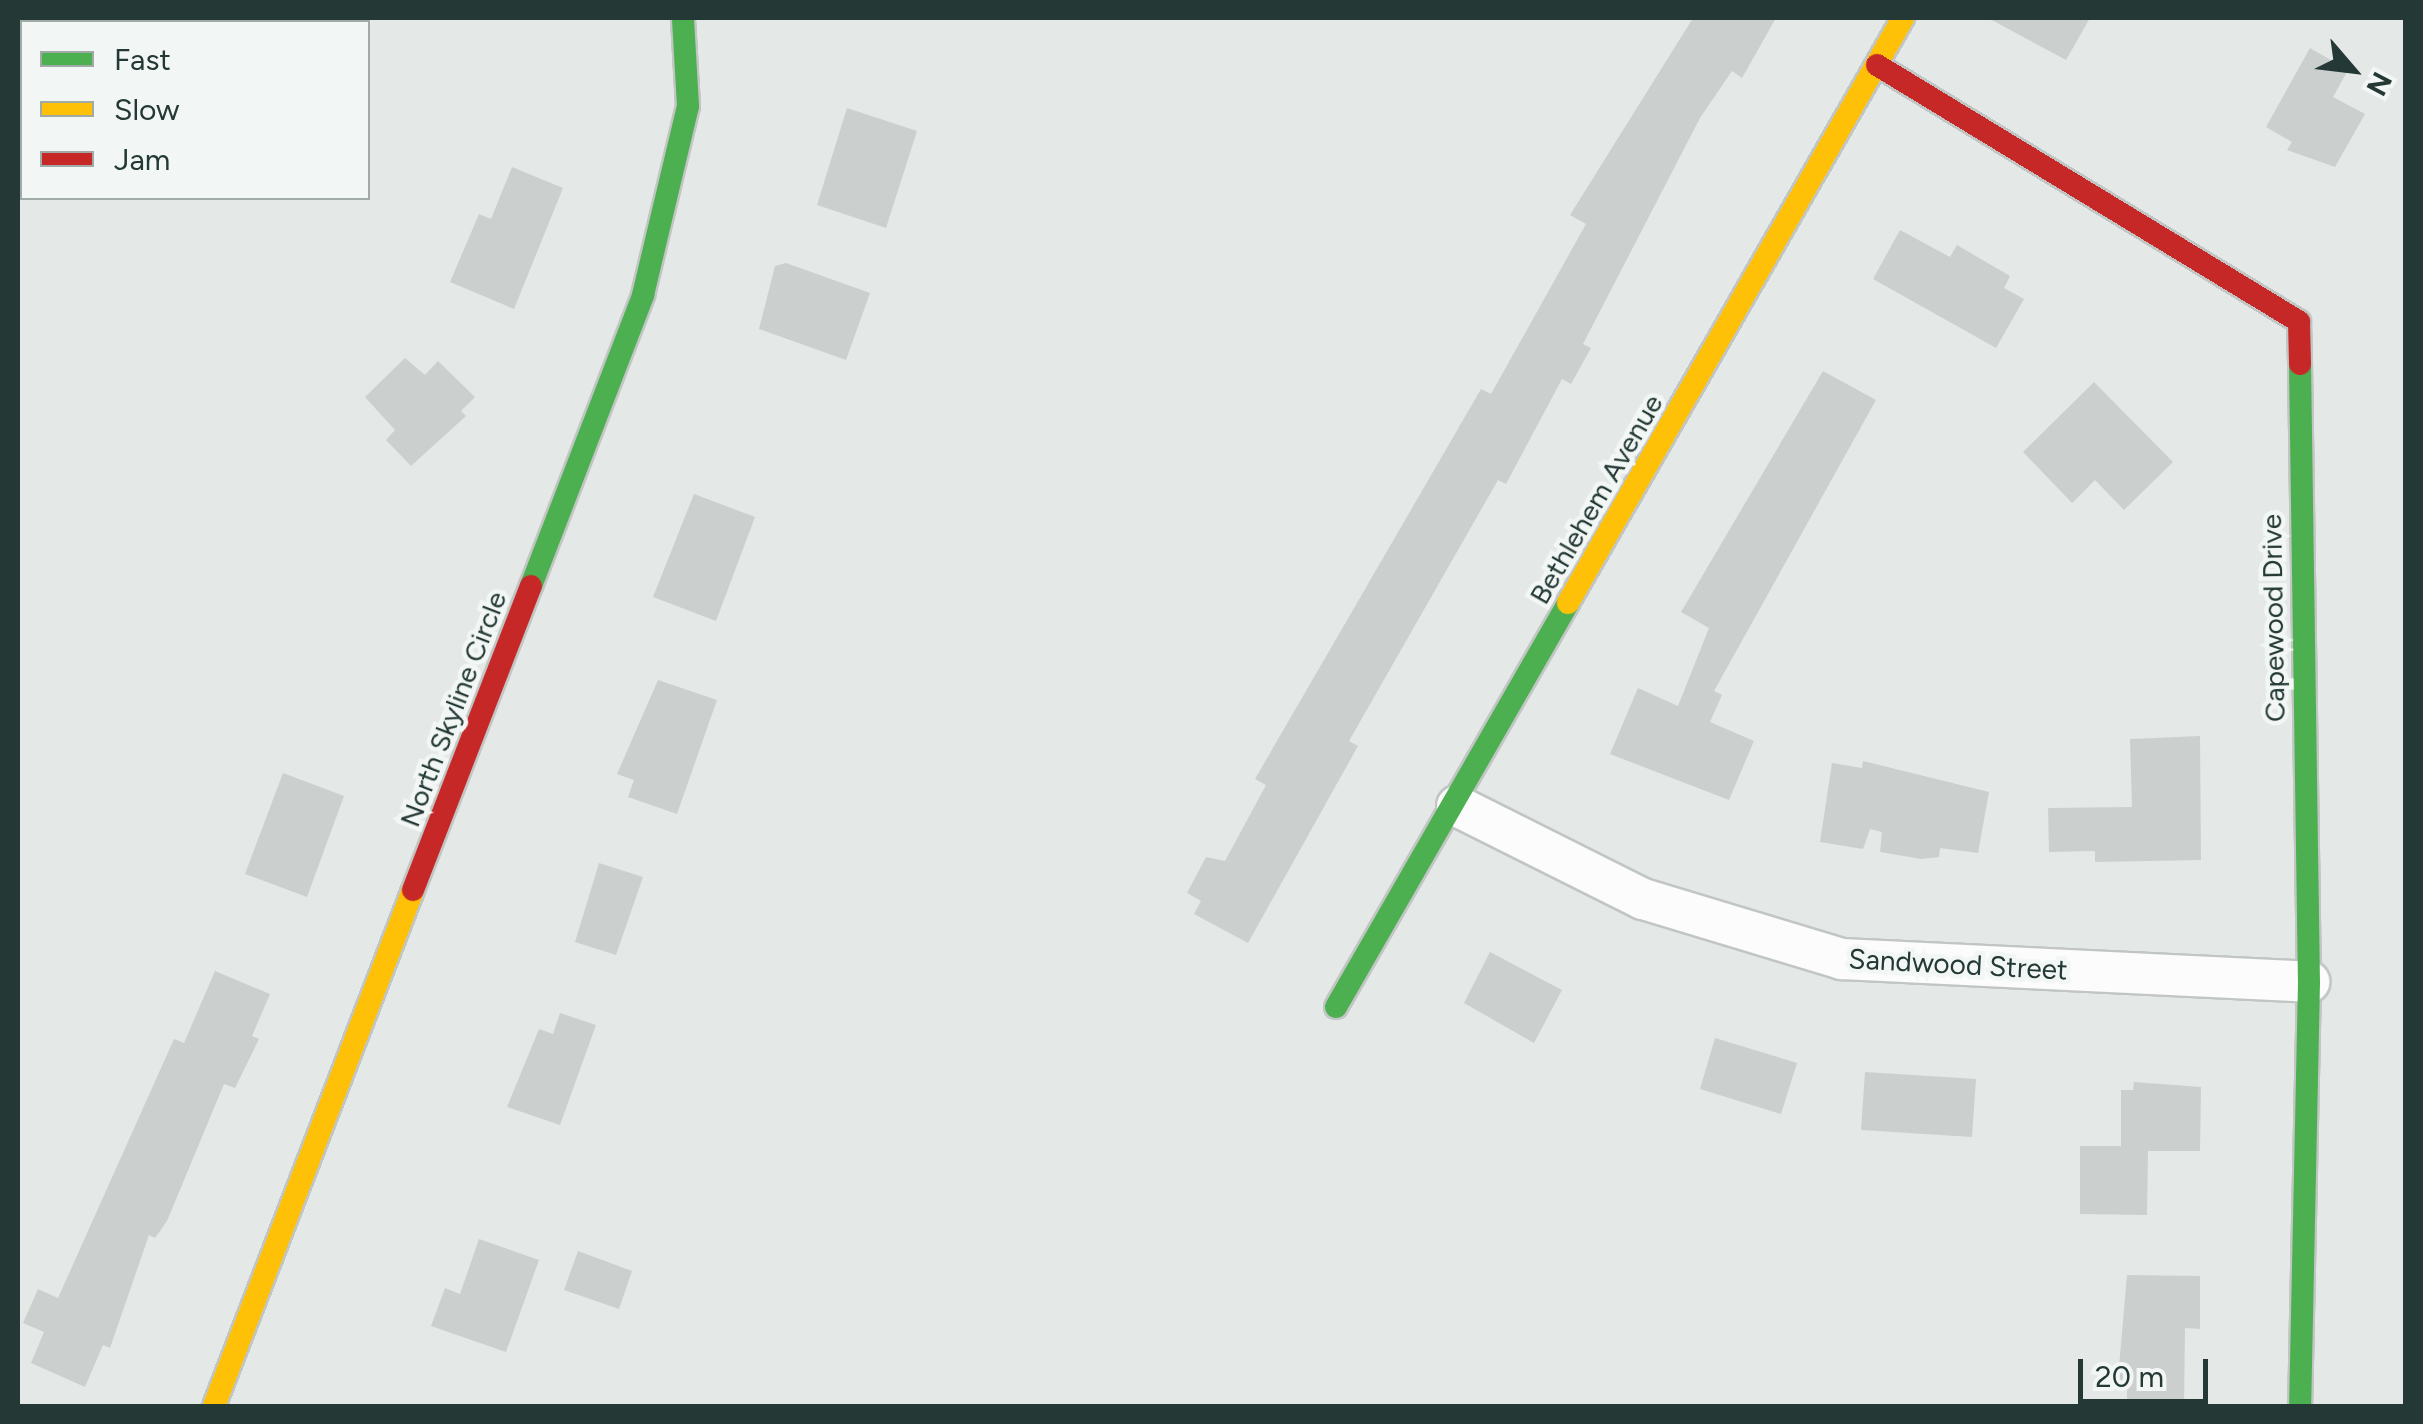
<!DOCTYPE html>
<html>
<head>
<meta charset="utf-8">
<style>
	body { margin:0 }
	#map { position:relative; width:2423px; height:1424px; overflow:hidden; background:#e4e8e6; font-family:Figtree,sans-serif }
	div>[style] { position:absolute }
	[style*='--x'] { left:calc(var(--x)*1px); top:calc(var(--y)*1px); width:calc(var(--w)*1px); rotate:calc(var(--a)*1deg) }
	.building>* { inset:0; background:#cbd0ce }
	.roads { filter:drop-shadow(2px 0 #c1c5c3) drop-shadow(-2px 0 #c1c5c3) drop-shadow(0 2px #c1c5c3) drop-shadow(0 -2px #c1c5c3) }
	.street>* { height:40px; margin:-20px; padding:0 20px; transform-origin:20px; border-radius:20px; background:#fbfcfb }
	.fast>* { height:22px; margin:-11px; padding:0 11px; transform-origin:11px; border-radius:11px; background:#4caf50 }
	.slow>* { height:22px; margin:-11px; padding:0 11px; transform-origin:11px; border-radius:11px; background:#ffc107 }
	.jam>* { height:22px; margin:-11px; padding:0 11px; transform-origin:11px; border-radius:11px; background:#c62828 }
	span { translate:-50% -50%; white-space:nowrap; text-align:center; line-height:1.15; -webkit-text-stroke:9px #f2f7f5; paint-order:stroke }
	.street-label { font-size:28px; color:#243935 }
	.frame { position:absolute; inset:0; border:20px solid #243935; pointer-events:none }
	.legend { position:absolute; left:20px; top:20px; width:350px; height:180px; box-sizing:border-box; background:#f2f7f5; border:2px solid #a0aba8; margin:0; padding:12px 18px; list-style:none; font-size:30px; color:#243935 }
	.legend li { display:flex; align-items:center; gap:20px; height:50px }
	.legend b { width:50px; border:2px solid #a0aba8 }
	.north { position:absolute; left:2303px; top:20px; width:100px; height:100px; -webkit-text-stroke:8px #f2f7f5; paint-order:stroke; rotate:118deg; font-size:28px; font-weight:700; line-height:40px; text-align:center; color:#243935 }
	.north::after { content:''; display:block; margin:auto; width:35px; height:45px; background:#243935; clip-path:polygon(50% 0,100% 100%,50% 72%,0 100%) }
	.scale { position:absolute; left:2078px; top:1359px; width:130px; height:45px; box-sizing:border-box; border:5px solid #243935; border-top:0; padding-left:12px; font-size:30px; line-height:35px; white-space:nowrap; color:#243935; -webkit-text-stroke:8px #f2f7f5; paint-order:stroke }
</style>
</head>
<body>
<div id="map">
	<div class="building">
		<i style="clip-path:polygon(1693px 18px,1776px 18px,1742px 78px,1732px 71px,1700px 118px,1583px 344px,1591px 348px,1571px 384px,1562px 379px,1506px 484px,1498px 480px,1349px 741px,1358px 746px,1248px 943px,1194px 914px,1201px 901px,1187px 893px,1206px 857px,1225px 861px,1266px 785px,1255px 779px,1481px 389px,1491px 394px,1586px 224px,1570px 215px)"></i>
		<i style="clip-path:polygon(1988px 18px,2090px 18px,2066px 60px)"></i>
		<i style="clip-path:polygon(2310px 48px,2348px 70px,2333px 97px,2365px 114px,2335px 167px,2287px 150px,2292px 142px,2266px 127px)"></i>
		<i style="clip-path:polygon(847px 108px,917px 131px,886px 228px,817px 205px)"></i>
		<i style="clip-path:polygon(512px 167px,563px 188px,514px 309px,450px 282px,479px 214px,491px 219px)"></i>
		<i style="clip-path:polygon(1900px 230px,1950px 257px,1957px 245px,2010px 276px,2004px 288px,2024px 299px,1996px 348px,1873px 279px)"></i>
		<i style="clip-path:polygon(786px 263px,870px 293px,846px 360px,759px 329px,775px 266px)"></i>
		<i style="clip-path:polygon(405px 358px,425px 375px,438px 361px,475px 397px,461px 411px,466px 416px,411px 466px,386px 440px,395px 430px,365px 397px)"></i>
		<i style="clip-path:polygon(1823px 371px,1876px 400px,1714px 691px,1722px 695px,1710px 722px,1754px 741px,1729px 800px,1610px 754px,1638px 688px,1678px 706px,1709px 628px,1681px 612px)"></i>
		<i style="clip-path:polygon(2094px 382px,2173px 462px,2124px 510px,2095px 480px,2072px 503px,2023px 452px)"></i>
		<i style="clip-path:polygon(694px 494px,755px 517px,716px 621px,653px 597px)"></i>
		<i style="clip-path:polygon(658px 680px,717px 700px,677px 814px,628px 797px,634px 780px,617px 774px)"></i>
		<i style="clip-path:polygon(2200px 736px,2201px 860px,2095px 862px,2095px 851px,2049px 852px,2048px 808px,2132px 807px,2130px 739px)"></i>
		<i style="clip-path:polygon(1863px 761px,1989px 792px,1978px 853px,1940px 848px,1939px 857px,1921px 859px,1880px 852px,1882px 832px,1870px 829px,1863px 849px,1820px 842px,1832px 763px,1862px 768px)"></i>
		<i style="clip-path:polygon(283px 773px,344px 796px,307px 897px,245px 874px)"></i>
		<i style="clip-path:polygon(599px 863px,643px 877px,616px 955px,575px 942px)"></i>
		<i style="clip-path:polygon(1490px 952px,1562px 990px,1534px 1043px,1464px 1003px)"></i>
		<i style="clip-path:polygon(215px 971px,270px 994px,252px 1036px,259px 1039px,235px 1088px,224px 1084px,167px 1221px,155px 1238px,149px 1235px,110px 1348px,103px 1345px,85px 1387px,31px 1363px,44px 1332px,23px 1323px,38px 1289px,58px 1298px,174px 1039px,184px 1043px)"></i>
		<i style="clip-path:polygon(560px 1013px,596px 1025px,560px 1125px,507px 1107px,539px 1029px,553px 1034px)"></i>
		<i style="clip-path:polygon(1715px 1038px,1797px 1063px,1781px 1114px,1700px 1089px)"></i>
		<i style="clip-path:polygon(1865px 1072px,1976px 1079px,1972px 1137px,1861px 1130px)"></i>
		<i style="clip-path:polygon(2134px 1082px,2201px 1087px,2200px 1151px,2148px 1151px,2147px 1215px,2080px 1214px,2080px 1146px,2121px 1146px,2121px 1090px,2133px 1090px)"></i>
		<i style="clip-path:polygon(479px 1239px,539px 1260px,506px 1352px,431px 1326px,445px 1288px,460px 1294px)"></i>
		<i style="clip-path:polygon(578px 1251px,632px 1271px,619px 1309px,564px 1290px)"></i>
		<i style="clip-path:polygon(2127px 1275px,2200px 1276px,2200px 1329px,2185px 1328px,2184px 1406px,2127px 1406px,2127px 1390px,2117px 1390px)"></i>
	</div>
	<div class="roads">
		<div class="street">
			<i style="--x:1457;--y:806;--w:208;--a:26.6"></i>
			<i style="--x:1643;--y:899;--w:208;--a:16.8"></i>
			<i style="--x:1842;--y:959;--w:468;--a:2.8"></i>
		</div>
		<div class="fast">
			<i style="--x:2300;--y:364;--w:618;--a:89.17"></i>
			<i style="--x:2309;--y:982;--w:424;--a:91.2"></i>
			<i style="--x:531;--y:586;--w:312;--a:-68.9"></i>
			<i style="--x:643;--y:295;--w:194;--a:-76.6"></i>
			<i style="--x:688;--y:106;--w:88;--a:-93.3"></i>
			<i style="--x:1336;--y:1007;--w:466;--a:-60.1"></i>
		</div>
		<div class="slow">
			<i style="--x:1568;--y:603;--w:674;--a:-60.2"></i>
			<i style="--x:214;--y:1406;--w:553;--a:-68.91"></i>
		</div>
		<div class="jam">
			<i style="--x:1877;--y:65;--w:494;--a:31.3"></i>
			<i style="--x:2299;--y:322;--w:42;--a:88.6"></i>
			<i style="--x:413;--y:890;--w:326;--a:-68.8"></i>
		</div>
	</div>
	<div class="street-label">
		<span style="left:1596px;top:499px;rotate:-60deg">Bethlehem Avenue</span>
		<span style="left:2273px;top:618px;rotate:-91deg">Capewood Drive</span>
		<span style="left:453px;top:709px;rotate:-69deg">North Skyline Circle</span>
		<span style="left:1958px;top:964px;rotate:3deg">Sandwood Street</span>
	</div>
	<div class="frame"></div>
	<ul class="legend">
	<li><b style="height:12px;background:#4caf50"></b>Fast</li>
	<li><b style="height:12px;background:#ffc107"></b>Slow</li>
	<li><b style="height:12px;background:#c62828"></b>Jam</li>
	</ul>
	<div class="north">N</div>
	<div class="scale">20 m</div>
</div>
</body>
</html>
